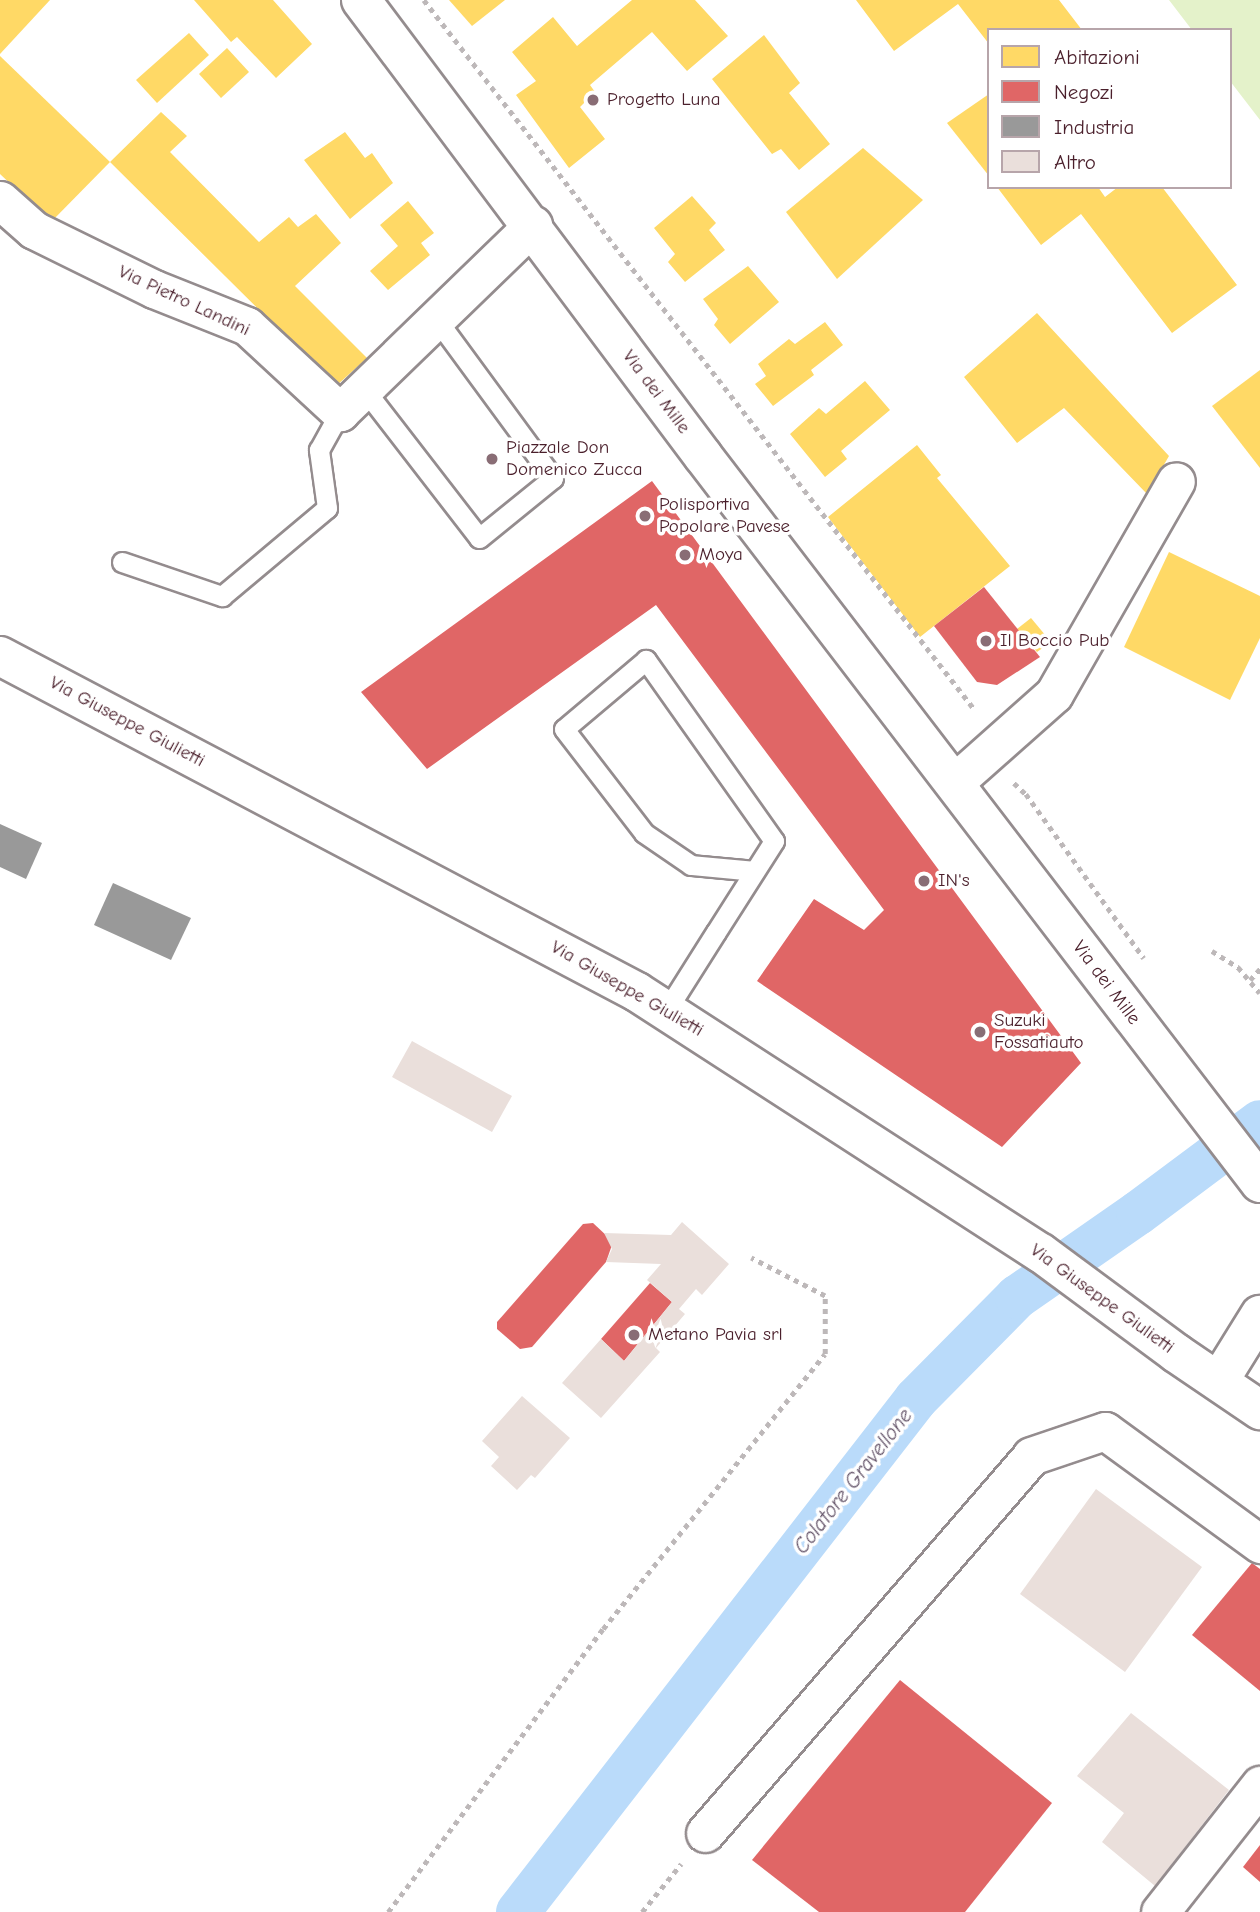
<!DOCTYPE html>
<html>
<head>
<meta charset="utf-8">
<style>
	body { margin:0 }
	#map { position:relative; width:1260px; height:1912px; overflow:hidden; background:#fff; font-family:"Comic Neue",sans-serif }
	div>[style] { position:absolute }
	[style*='--x'] { left:calc(var(--x)*1px); top:calc(var(--y)*1px); width:calc(var(--w)*1px); rotate:calc(var(--a)*1deg) }
	.green>* { inset:0; background:#e4f2ca }
	.homes>* { inset:0; background:#ffd966 }
	.shops>* { inset:0; background:#e06666 }
	.industry>* { inset:0; background:#999 }
	.canal>* { height:44px; margin:-22px; padding:0 22px; transform-origin:22px; border-radius:22px; background:#badbfa }
	.building>* { inset:0; background:#eadfdb }
	.path>* { height:4.5px; margin-top:-2.25px; transform-origin:0; background:repeating-linear-gradient(90deg,#bdb8b9 0 5px,transparent 0 10px) }
	.roads { filter:drop-shadow(2px 0 #948c8e) drop-shadow(-2px 0 #948c8e) drop-shadow(0 2px #948c8e) drop-shadow(0 -2px #948c8e) }
	.lane>* { height:19px; margin:-9.5px; padding:0 9.5px; transform-origin:9.5px; border-radius:9.5px; background:#fff }
	.street>* { height:37px; margin:-18.5px; padding:0 18.5px; transform-origin:18.5px; border-radius:18.5px; background:#fff }
	.secondary>* { height:38px; margin:-19px; padding:0 19px; transform-origin:19px; border-radius:19px; background:#fff }
	.dots>* { width:19px; height:19px; translate:-50% -50%; box-sizing:border-box; border:4px solid #fff; border-radius:50% }
	span { translate:-50% -50%; white-space:nowrap; text-align:center; line-height:1.15; -webkit-text-stroke:7px #fff; paint-order:stroke }
	.poi-label { font-size:19px; color:#4a1f2b }
	.left { translate:0 -50%; text-align:left }
	.street-label { font-size:19px; color:#4a1f2b }
	.water-label { font-size:21px; color:#635368; font-style:italic }
	.legend { position:absolute; left:987px; top:28px; width:245px; height:161px; box-sizing:border-box; background:#fff; border:2px solid #b7a5aa; margin:0; padding:9px 12px; list-style:none; font-size:21px; color:#4a1f2b }
	.legend li { display:flex; align-items:center; gap:14px; height:35px }
	.legend b { width:35px; border:2px solid #b7a5aa }
</style>
</head>
<body>
<div id="map">
	<div class="green">
		<i style="clip-path:polygon(1169px 0,1260px 0,1260px 120px,1230px 81px,1230px 30px,1192px 30px)"></i>
	</div>
	<div class="homes">
		<i style="clip-path:polygon(0 0,50px 0,0 54px)"></i>
		<i style="clip-path:polygon(194px 0,273px 0,312px 44px,276px 78px,237px 37px,231px 42px)"></i>
		<i style="clip-path:polygon(449px 0,505px 0,472px 26px)"></i>
		<i style="clip-path:polygon(632px 0,695px 0,728px 36px,687px 71px,652px 32px,590px 85px,595px 92px,580px 107px,605px 139px,569px 168px,516px 95px,536px 81px,512px 52px,553px 17px,577px 46px)"></i>
		<i style="clip-path:polygon(856px 0,1059px 0,1082px 30px,989px 30px,989px 44px,958px 4px,894px 51px)"></i>
		<i style="clip-path:polygon(189px 33px,209px 55px,157px 103px,136px 80px)"></i>
		<i style="clip-path:polygon(764px 35px,800px 83px,789px 93px,830px 144px,799px 170px,781px 149px,772px 154px,712px 79px)"></i>
		<i style="clip-path:polygon(227px 48px,249px 72px,221px 98px,199px 74px)"></i>
		<i style="clip-path:polygon(0 56px,110px 162px,51px 222px,0 174px)"></i>
		<i style="clip-path:polygon(989px 94px,989px 176px,947px 123px)"></i>
		<i style="clip-path:polygon(161px 112px,187px 136px,170px 152px,259px 242px,289px 217px,298px 227px,316px 214px,341px 243px,295px 286px,367px 358px,336px 386px,110px 162px)"></i>
		<i style="clip-path:polygon(345px 132px,365px 158px,372px 153px,393px 183px,350px 219px,304px 160px)"></i>
		<i style="clip-path:polygon(863px 148px,923px 200px,837px 279px,786px 212px)"></i>
		<i style="clip-path:polygon(997px 187px,1098px 187px,1105px 197px,1118px 187px,1162px 187px,1237px 285px,1172px 333px,1081px 214px,1041px 245px)"></i>
		<i style="clip-path:polygon(692px 196px,716px 223px,709px 230px,725px 250px,685px 282px,668px 262px,675px 254px,654px 228px)"></i>
		<i style="clip-path:polygon(408px 201px,434px 233px,421px 243px,430px 255px,388px 290px,370px 271px,398px 246px,380px 225px)"></i>
		<i style="clip-path:polygon(748px 266px,779px 302px,730px 344px,714px 325px,718px 319px,703px 299px)"></i>
		<i style="clip-path:polygon(1037px 313px,1169px 456px,1147px 494px,1064px 408px,1017px 443px,964px 377px)"></i>
		<i style="clip-path:polygon(825px 322px,843px 345px,811px 370px,814px 375px,773px 406px,755px 384px,766px 376px,758px 364px,789px 339px,795px 344px)"></i>
		<i style="clip-path:polygon(1260px 370px,1260px 468px,1212px 406px)"></i>
		<i style="clip-path:polygon(865px 381px,890px 410px,841px 451px,847px 459px,825px 477px,790px 434px,819px 408px,826px 414px)"></i>
		<i style="clip-path:polygon(917px 445px,941px 475px,937px 478px,1010px 566px,920px 637px,828px 517px)"></i>
		<i style="clip-path:polygon(1169px 552px,1260px 596px,1260px 638px,1230px 700px,1124px 647px)"></i>
		<i style="clip-path:polygon(1031px 618px,1051px 642px,1037px 652px,1017px 629px)"></i>
	</div>
	<div class="shops">
		<i style="clip-path:polygon(652px 481px,1081px 1063px,1002px 1147px,757px 981px,814px 899px,864px 930px,884px 910px,656px 605px,427px 769px,361px 692px)"></i>
		<i style="clip-path:polygon(984px 587px,1040px 657px,997px 685px,977px 682px,934px 626px)"></i>
		<i style="clip-path:polygon(593px 1223px,608px 1237px,612px 1245px,606px 1262px,532px 1347px,520px 1349px,497px 1329px,497px 1322px,583px 1224px)"></i>
		<i style="clip-path:polygon(650px 1283px,672px 1302px,624px 1361px,601px 1339px)"></i>
		<i style="clip-path:polygon(1252px 1563px,1260px 1569px,1260px 1691px,1192px 1635px)"></i>
		<i style="clip-path:polygon(900px 1680px,1052px 1803px,965px 1912px,819px 1912px,752px 1860px)"></i>
		<i style="clip-path:polygon(1260px 1845px,1260px 1882px,1243px 1867px)"></i>
	</div>
	<div class="industry">
		<i style="clip-path:polygon(0 824px,42px 843px,26px 879px,0 867px)"></i>
		<i style="clip-path:polygon(113px 883px,191px 918px,171px 960px,94px 925px)"></i>
	</div>
	<div class="canal">
		<i style="--x:518;--y:1912;--w:649;--a:-52.19"></i>
		<i style="--x:916;--y:1399;--w:144;--a:-45.3"></i>
		<i style="--x:1017;--y:1297;--w:147;--a:-34.8"></i>
		<i style="--x:1138;--y:1213;--w:152;--a:-36.7"></i>
	</div>
	<div class="building">
		<i style="clip-path:polygon(412px 1041px,512px 1096px,492px 1132px,392px 1077px)"></i>
		<i style="clip-path:polygon(682px 1222px,729px 1264px,702px 1295px,696px 1289px,679px 1309px,685px 1314px,656px 1348px,660px 1352px,601px 1418px,562px 1383px,601px 1339px,624px 1361px,672px 1302px,647px 1280px,661px 1264px,606px 1262px,612px 1249px,604px 1233px,671px 1235px)"></i>
		<i style="clip-path:polygon(522px 1396px,570px 1438px,535px 1478px,531px 1475px,517px 1490px,491px 1466px,499px 1457px,482px 1441px)"></i>
		<i style="clip-path:polygon(1096px 1489px,1202px 1567px,1125px 1672px,1020px 1594px)"></i>
		<i style="clip-path:polygon(1131px 1713px,1229px 1790px,1155px 1886px,1102px 1842px,1124px 1813px,1077px 1776px)"></i>
	</div>
	<div class="path">
		<i style="--x:424;--y:0;--w:899;--a:52.19"></i>
		<i style="--x:1014;--y:783;--w:16;--a:43"></i>
		<i style="--x:1026;--y:794;--w:202;--a:54.3"></i>
		<i style="--x:1212;--y:951;--w:31;--a:32"></i>
		<i style="--x:1238;--y:967;--w:34;--a:50"></i>
		<i style="--x:1250;--y:980;--w:15;--a:-48"></i>
		<i style="--x:388;--y:1912;--w:355;--a:-52.8"></i>
		<i style="--x:603;--y:1629;--w:353;--a:-51.1"></i>
		<i style="--x:825;--y:1354;--w:58;--a:-90"></i>
		<i style="--x:825;--y:1296;--w:83;--a:-152.8"></i>
		<i style="--x:642;--y:1912;--w:62;--a:-50.9"></i>
	</div>
	<div class="roads">
		<div class="lane">
			<i style="--x:364;--y:389;--w:188;--a:52.3"></i>
			<i style="--x:479;--y:538;--w:95;--a:-39"></i>
			<i style="--x:553;--y:478;--w:197;--a:-126.3"></i>
			<i style="--x:122;--y:562;--w:106;--a:18.8"></i>
			<i style="--x:222;--y:596;--w:137;--a:-40"></i>
			<i style="--x:327;--y:508;--w:59;--a:-97.9"></i>
			<i style="--x:319;--y:450;--w:43;--a:-61.1"></i>
			<i style="--x:666;--y:1011;--w:93;--a:-57.7"></i>
			<i style="--x:716;--y:932;--w:108;--a:-57.5"></i>
			<i style="--x:774;--y:841;--w:222;--a:-125.3"></i>
			<i style="--x:646;--y:660;--w:107;--a:139.9"></i>
			<i style="--x:564;--y:729;--w:131;--a:52.4"></i>
			<i style="--x:644;--y:833;--w:57;--a:34.2"></i>
			<i style="--x:691;--y:865;--w:63;--a:5.4"></i>
		</div>
		<div class="street">
			<i style="--x:0;--y:200;--w:45;--a:41.4"></i>
			<i style="--x:34;--y:230;--w:134;--a:26.2"></i>
			<i style="--x:154;--y:289;--w:100;--a:21.7"></i>
			<i style="--x:247;--y:326;--w:127;--a:42.8"></i>
			<i style="--x:340;--y:412;--w:269;--a:-44.1"></i>
			<i style="--x:955;--y:782;--w:132;--a:-41.6"></i>
			<i style="--x:1054;--y:694;--w:245;--a:-60.2"></i>
			<i style="--x:705;--y:1833;--w:498;--a:-49.1"></i>
			<i style="--x:1031;--y:1456;--w:78;--a:-18.7"></i>
			<i style="--x:1105;--y:1431;--w:192;--a:36.1"></i>
			<i style="--x:1160;--y:1912;--w:162;--a:-51.8"></i>
		</div>
		<div class="secondary">
			<i style="--x:361;--y:0;--w:570;--a:53.13"></i>
			<i style="--x:703;--y:456;--w:916;--a:52.54"></i>
			<i style="--x:0;--y:656;--w:720;--a:27.81"></i>
			<i style="--x:637;--y:992;--w:481;--a:32.9"></i>
			<i style="--x:1041;--y:1253;--w:168;--a:36.5"></i>
			<i style="--x:1176;--y:1353;--w:102;--a:34.2"></i>
			<i style="--x:1219;--y:1381;--w:78;--a:-58.2"></i>
		</div>
	</div>
	<div class="dots">
		<i style="left:593px;top:100px;background:#896d75"></i>
		<i style="left:492px;top:459px;background:#896d75"></i>
		<i style="left:645px;top:516px;background:#896d75"></i>
		<i style="left:685px;top:555px;background:#896d75"></i>
		<i style="left:986px;top:641px;background:#896d75"></i>
		<i style="left:924px;top:881px;background:#896d75"></i>
		<i style="left:980px;top:1032px;background:#896d75"></i>
		<i style="left:634px;top:1335px;background:#896d75"></i>
	</div>
	<div class="poi-label">
		<span class="left" style="left:607px;top:100px">Progetto Luna</span>
		<span class="left" style="left:506px;top:459px">Piazzale Don<br>Domenico Zucca</span>
		<span class="left" style="left:659px;top:516px">Polisportiva<br>Popolare Pavese</span>
		<span class="left" style="left:699px;top:555px">Moya</span>
		<span class="left" style="left:1000px;top:641px">Il Boccio Pub</span>
		<span class="left" style="left:938px;top:881px">IN's</span>
		<span class="left" style="left:994px;top:1032px">Suzuki<br>Fossatiauto</span>
		<span class="left" style="left:648px;top:1335px">Metano Pavia srl</span>
	</div>
	<div class="street-label">
		<span style="left:184px;top:301px;rotate:25deg">Via Pietro Landini</span>
		<span style="left:656px;top:392px;rotate:53deg">Via dei Mille</span>
		<span style="left:127px;top:722px;rotate:28deg">Via Giuseppe Giulietti</span>
		<span style="left:1106px;top:983px;rotate:53deg">Via dei Mille</span>
		<span style="left:627px;top:989px;rotate:30deg">Via Giuseppe Giulietti</span>
		<span style="left:1102px;top:1299px;rotate:36deg">Via Giuseppe Giulietti</span>
	</div>
	<div class="water-label">
		<span style="left:853px;top:1481px;rotate:-52deg">Colatore Gravellone</span>
	</div>
	<ul class="legend">
	<li><b style="height:19px;background:#ffd966"></b>Abitazioni</li>
	<li><b style="height:19px;background:#e06666"></b>Negozi</li>
	<li><b style="height:19px;background:#999"></b>Industria</li>
	<li><b style="height:19px;background:#eadfdb"></b>Altro</li>
	</ul>
</div>
</body>
</html>
